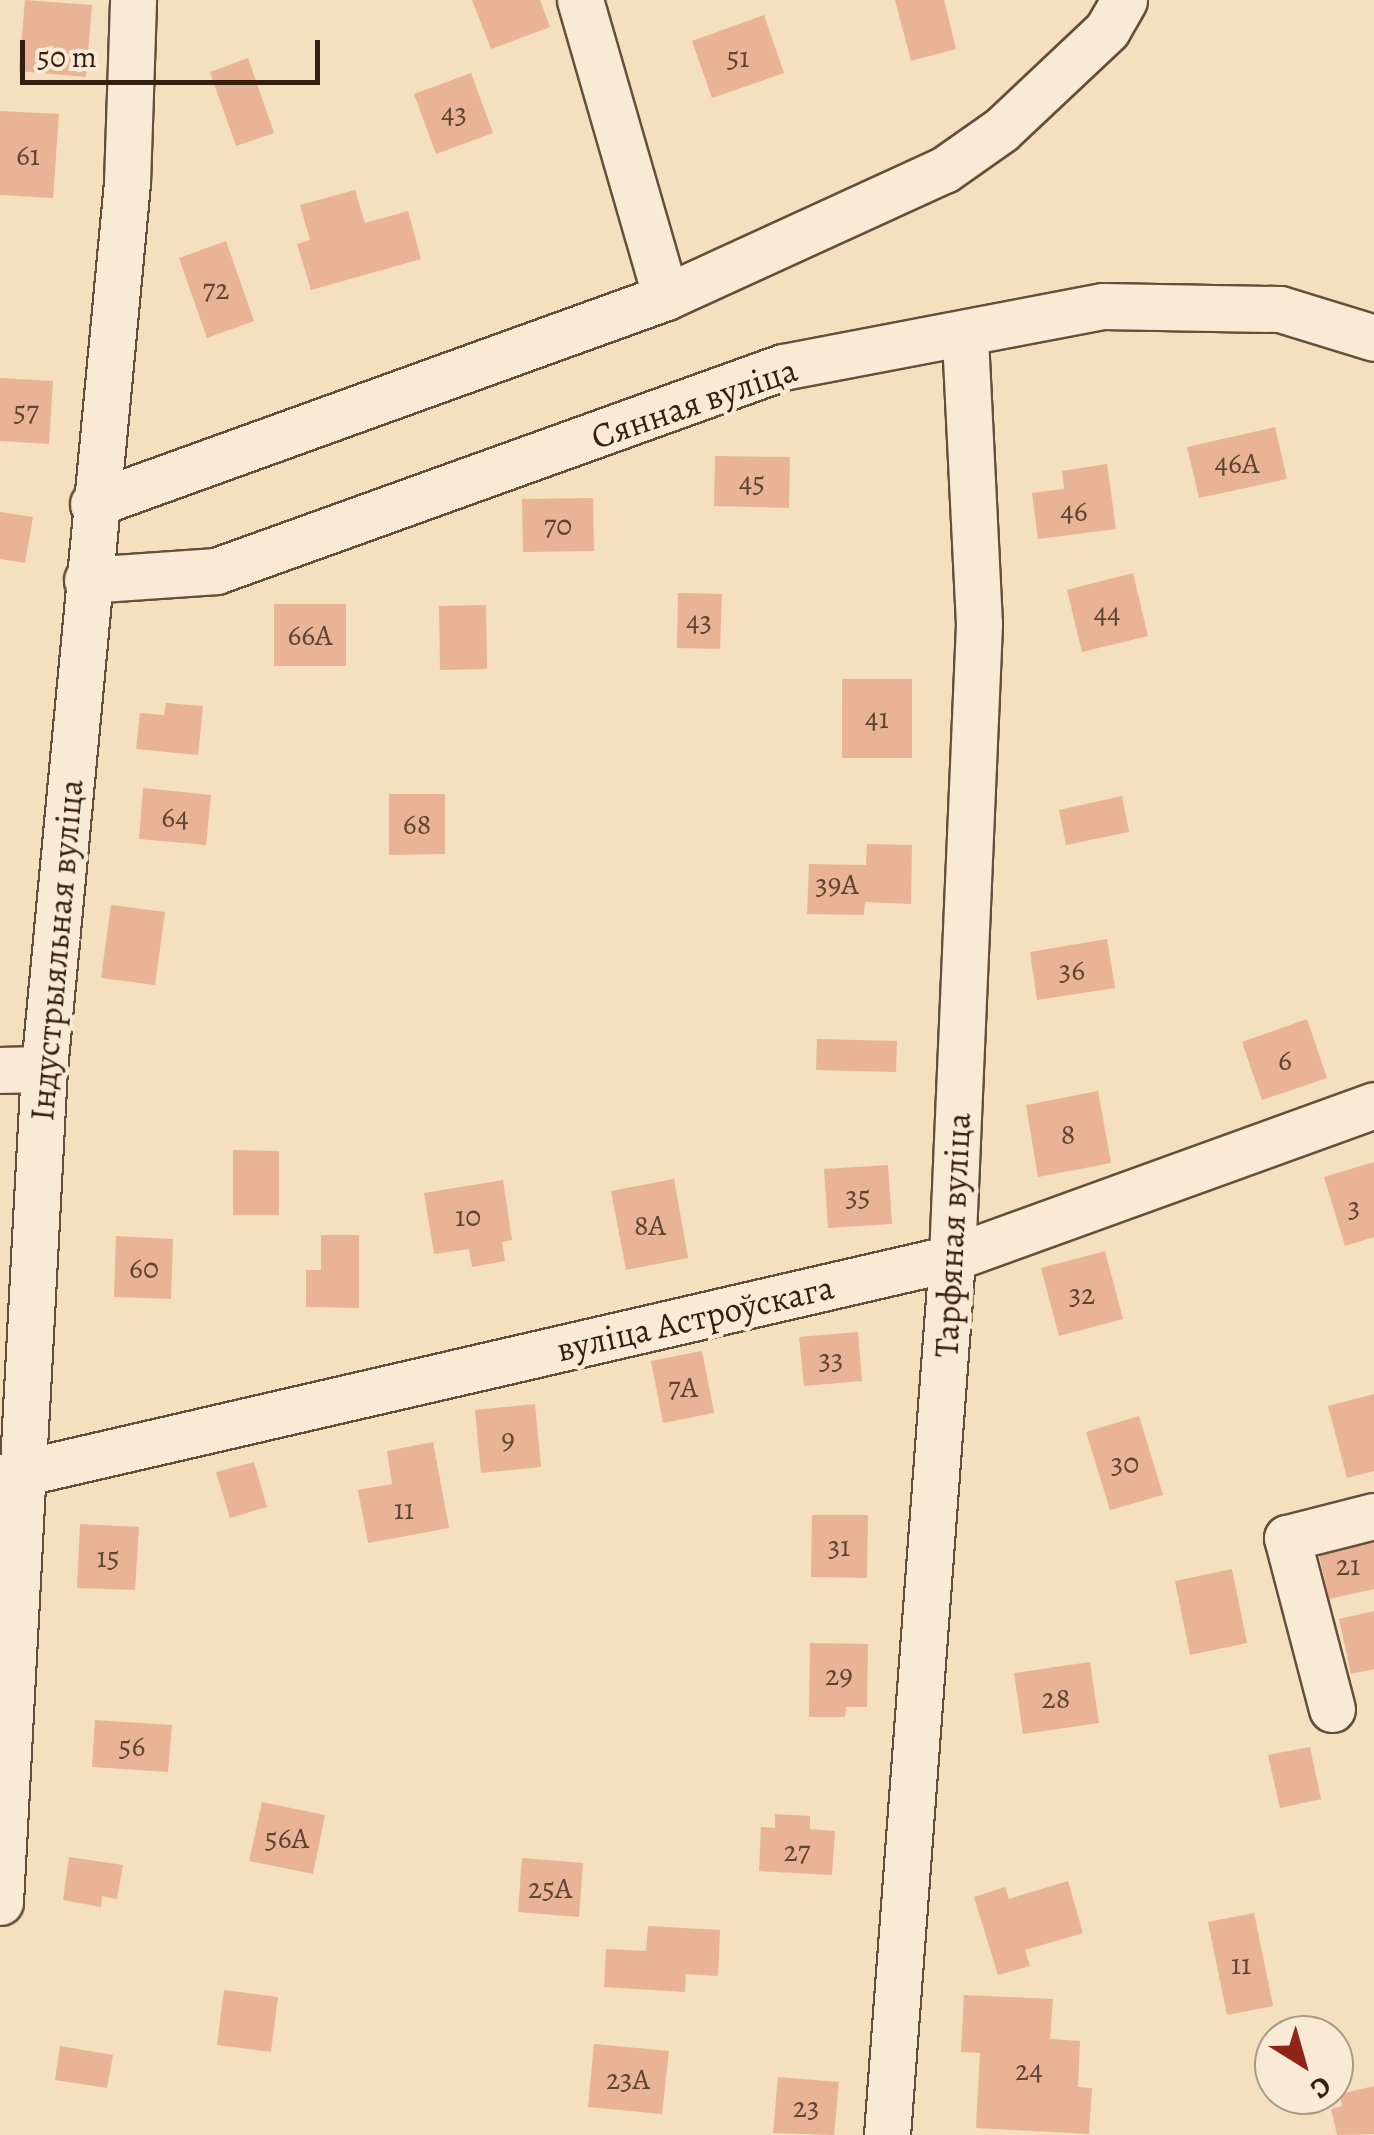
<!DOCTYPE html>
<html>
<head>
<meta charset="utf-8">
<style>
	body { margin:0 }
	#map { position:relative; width:1374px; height:2135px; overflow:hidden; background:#f4dfbe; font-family:Alegreya,serif }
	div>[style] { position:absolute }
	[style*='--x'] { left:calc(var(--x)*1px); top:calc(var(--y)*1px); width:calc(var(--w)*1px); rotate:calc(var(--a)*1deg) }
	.building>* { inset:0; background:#e8b396 }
	.roads { filter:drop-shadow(2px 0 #654f3c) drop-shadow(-2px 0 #654f3c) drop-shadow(0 2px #654f3c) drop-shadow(0 -2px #654f3c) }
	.minor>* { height:45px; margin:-22.5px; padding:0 22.5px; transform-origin:22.5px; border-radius:22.5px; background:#f8ead5 }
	span { translate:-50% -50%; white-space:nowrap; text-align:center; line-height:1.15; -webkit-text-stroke:9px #f8ead5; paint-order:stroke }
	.number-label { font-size:30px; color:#624432 }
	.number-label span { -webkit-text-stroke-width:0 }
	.street-label { font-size:35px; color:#351f11 }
	.north { position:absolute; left:1254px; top:2015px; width:100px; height:100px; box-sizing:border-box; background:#f8ead5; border:2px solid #aa9987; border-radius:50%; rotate:143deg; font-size:28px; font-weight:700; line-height:40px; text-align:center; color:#351f11 }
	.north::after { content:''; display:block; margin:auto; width:35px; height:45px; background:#8f2418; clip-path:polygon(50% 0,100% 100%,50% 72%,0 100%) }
	.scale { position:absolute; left:20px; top:40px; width:300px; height:45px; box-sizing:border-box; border:5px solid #351f11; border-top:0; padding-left:12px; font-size:30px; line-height:35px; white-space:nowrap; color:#351f11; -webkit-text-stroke:8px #f8ead5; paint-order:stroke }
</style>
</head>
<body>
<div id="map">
	<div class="building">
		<i style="clip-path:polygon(25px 0,92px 5px,86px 77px,19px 71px)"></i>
		<i style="clip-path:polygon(472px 0,540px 0,550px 27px,491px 49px)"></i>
		<i style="clip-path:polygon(895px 0,944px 0,956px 49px,911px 61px)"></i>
		<i style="clip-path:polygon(764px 15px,784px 73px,712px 98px,692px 41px)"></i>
		<i style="clip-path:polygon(248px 58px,274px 133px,236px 146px,210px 72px)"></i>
		<i style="clip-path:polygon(471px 73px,493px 133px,436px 154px,414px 94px)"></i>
		<i style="clip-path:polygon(0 111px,59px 114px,53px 198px,0 195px)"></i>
		<i style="clip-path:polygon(355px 190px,365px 223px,408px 211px,421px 259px,311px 290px,297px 244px,310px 240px,300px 205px)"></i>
		<i style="clip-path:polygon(226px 241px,254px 321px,207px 338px,179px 258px)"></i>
		<i style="clip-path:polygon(0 378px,53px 381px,49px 444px,0 441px)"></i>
		<i style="clip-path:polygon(1275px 427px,1287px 479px,1199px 498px,1187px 447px)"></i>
		<i style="clip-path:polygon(715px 456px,790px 457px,789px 508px,714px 506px)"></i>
		<i style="clip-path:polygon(1107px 464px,1116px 529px,1038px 539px,1032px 493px,1064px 489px,1062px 471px)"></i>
		<i style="clip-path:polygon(593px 498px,594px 551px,523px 552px,522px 499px)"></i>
		<i style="clip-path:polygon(0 512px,33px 517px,25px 563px,0 559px)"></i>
		<i style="clip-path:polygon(1133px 573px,1148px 636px,1082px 652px,1067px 590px)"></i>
		<i style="clip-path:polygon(678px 593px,722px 594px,720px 649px,677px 648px)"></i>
		<i style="clip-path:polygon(274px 604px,346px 604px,346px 666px,274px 666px)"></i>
		<i style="clip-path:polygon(486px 605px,487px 669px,440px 670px,439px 606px)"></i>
		<i style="clip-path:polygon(842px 679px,912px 679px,912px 758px,842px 758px)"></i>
		<i style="clip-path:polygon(166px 703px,203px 706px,198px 755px,136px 749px,140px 713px,164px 715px)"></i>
		<i style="clip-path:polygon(143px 788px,211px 795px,206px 845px,139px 839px)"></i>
		<i style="clip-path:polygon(389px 794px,445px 794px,445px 854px,389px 855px)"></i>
		<i style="clip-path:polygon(1122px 796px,1129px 832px,1066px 845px,1059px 810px)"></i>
		<i style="clip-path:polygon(867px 844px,912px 845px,911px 904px,865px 902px,864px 915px,807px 914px,809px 864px,866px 865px)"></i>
		<i style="clip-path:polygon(111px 905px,165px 912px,155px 985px,101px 978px)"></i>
		<i style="clip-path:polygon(1107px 939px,1115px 988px,1037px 1000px,1030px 952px)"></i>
		<i style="clip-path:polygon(1307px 1019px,1327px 1078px,1262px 1100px,1242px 1042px)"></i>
		<i style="clip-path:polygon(817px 1039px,897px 1041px,896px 1072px,816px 1070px)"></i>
		<i style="clip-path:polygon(1098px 1091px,1111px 1163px,1038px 1177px,1026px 1105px)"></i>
		<i style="clip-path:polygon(233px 1150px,279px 1151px,279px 1215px,233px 1215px)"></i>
		<i style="clip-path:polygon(1374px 1162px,1374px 1237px,1345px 1246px,1324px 1177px)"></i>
		<i style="clip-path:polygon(888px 1165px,892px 1224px,828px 1228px,824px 1169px)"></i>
		<i style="clip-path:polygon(674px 1179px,688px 1258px,626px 1270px,611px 1191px)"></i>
		<i style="clip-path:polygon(503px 1180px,512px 1240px,502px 1242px,505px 1261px,472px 1267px,469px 1249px,434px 1254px,424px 1193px)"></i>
		<i style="clip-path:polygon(321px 1235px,359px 1235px,359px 1308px,306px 1307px,306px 1270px,321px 1270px)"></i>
		<i style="clip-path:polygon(116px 1236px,173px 1239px,171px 1299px,114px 1297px)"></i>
		<i style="clip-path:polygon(1105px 1251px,1123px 1319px,1059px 1336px,1041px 1268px)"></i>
		<i style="clip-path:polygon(858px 1332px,862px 1381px,804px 1386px,799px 1337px)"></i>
		<i style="clip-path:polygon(702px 1351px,714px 1413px,663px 1423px,651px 1361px)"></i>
		<i style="clip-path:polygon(1374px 1394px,1374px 1471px,1347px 1478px,1328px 1406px)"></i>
		<i style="clip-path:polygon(535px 1404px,541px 1467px,481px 1473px,475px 1410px)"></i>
		<i style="clip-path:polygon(1139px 1416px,1163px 1495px,1110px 1510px,1086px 1432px)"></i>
		<i style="clip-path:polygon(433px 1442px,449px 1528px,368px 1543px,358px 1490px,392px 1484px,387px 1451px)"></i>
		<i style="clip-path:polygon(254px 1462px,267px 1507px,230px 1518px,216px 1472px)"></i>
		<i style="clip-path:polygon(812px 1515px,868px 1515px,867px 1578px,811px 1577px)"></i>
		<i style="clip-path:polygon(80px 1524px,139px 1527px,135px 1590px,77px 1588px)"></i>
		<i style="clip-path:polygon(1374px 1529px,1374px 1589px,1329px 1599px,1316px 1542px)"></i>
		<i style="clip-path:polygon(1232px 1569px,1247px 1643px,1190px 1655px,1175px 1581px)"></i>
		<i style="clip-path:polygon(1374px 1611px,1374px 1669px,1351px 1674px,1339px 1619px)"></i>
		<i style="clip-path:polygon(810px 1643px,868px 1644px,867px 1707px,846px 1707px,845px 1717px,809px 1717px)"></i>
		<i style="clip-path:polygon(1090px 1662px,1099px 1723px,1023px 1734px,1014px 1673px)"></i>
		<i style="clip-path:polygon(95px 1720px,172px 1725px,168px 1772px,92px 1767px)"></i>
		<i style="clip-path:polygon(1310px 1747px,1321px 1799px,1280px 1808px,1268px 1755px)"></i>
		<i style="clip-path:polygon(262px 1802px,325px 1815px,313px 1874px,249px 1861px)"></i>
		<i style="clip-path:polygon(775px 1814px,810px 1816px,810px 1829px,835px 1831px,832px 1875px,759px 1871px,761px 1827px,775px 1828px)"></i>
		<i style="clip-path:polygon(69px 1857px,123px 1865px,117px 1899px,102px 1896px,101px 1907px,63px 1900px)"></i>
		<i style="clip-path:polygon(522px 1858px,583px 1863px,579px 1917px,518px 1912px)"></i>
		<i style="clip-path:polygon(1068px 1881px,1083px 1933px,1025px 1950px,1030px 1966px,998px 1975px,974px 1897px,1005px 1887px,1009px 1899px)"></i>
		<i style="clip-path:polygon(1254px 1913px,1273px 2006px,1227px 2015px,1208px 1922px)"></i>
		<i style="clip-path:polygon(648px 1926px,720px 1930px,718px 1976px,686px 1974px,685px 1992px,604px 1987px,606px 1949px,646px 1951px)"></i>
		<i style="clip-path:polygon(224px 1990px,278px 1997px,271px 2052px,217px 2045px)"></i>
		<i style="clip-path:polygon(964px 1995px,1053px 1999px,1050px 2039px,1080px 2041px,1078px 2087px,1092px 2088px,1089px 2134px,976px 2128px,980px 2053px,961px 2052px)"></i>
		<i style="clip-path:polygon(594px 2044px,669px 2051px,662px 2114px,588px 2107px)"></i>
		<i style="clip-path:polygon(60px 2046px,113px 2055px,107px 2088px,55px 2080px)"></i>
		<i style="clip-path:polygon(778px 2077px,839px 2082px,834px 2135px,773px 2133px)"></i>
		<i style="clip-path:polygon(1374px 2086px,1374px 2134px,1337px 2135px,1331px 2109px,1342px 2106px,1340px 2094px)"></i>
	</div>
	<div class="roads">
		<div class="minor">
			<i style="--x:580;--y:0;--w:309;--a:73.9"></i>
			<i style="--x:93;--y:504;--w:609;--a:-19.86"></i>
			<i style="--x:666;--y:297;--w:306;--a:-24.6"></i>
			<i style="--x:944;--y:170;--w:70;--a:-35.1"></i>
			<i style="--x:1001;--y:130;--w:146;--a:-43.3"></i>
			<i style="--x:1107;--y:30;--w:34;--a:-60"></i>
			<i style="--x:87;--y:580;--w:129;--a:-4"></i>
			<i style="--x:216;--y:571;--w:603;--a:-19.79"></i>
			<i style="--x:783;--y:367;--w:326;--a:-10.8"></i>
			<i style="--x:1103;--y:306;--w:177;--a:1"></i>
			<i style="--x:1280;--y:309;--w:98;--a:17.1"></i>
			<i style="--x:0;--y:1070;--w:44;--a:-1.3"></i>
			<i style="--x:0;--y:1478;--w:977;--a:-13.01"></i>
			<i style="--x:952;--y:1258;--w:449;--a:-19.9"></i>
			<i style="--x:1332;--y:1709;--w:177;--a:-104.7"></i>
			<i style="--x:1287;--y:1538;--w:90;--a:-14.2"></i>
			<i style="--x:0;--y:1902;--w:834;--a:-86.98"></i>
			<i style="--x:44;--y:1069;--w:890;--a:-84.65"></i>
			<i style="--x:127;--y:183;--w:183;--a:-88.1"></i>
			<i style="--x:887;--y:2135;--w:879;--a:-85.76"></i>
			<i style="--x:952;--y:1258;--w:635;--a:-87.56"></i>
			<i style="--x:979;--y:624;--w:290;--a:-92.8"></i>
		</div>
	</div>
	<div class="number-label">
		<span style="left:738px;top:57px">51</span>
		<span style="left:454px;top:113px">43</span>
		<span style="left:28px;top:155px">61</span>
		<span style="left:216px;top:289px">72</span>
		<span style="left:26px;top:411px">57</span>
		<span style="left:1237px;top:463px">46А</span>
		<span style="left:752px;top:482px">45</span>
		<span style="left:1074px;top:511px">46</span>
		<span style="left:558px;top:525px">70</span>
		<span style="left:1107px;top:613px">44</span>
		<span style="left:699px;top:621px">43</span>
		<span style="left:310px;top:635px">66А</span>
		<span style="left:877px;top:718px">41</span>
		<span style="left:175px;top:817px">64</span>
		<span style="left:417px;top:824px">68</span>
		<span style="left:837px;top:884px">39А</span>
		<span style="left:1072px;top:970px">36</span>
		<span style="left:1285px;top:1060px">6</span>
		<span style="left:1068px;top:1134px">8</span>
		<span style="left:858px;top:1196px">35</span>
		<span style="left:1354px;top:1207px">3</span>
		<span style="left:468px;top:1216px">10</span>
		<span style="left:650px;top:1225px">8А</span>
		<span style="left:144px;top:1268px">60</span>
		<span style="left:1082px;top:1294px">32</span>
		<span style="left:831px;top:1359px">33</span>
		<span style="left:683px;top:1387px">7А</span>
		<span style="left:508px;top:1439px">9</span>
		<span style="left:1125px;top:1463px">30</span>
		<span style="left:404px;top:1509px">11</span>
		<span style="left:839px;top:1546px">31</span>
		<span style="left:108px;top:1557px">15</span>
		<span style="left:1348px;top:1565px">21</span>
		<span style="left:839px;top:1675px">29</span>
		<span style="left:1056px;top:1698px">28</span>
		<span style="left:132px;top:1746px">56</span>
		<span style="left:287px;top:1838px">56А</span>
		<span style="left:797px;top:1851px">27</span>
		<span style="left:550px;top:1888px">25А</span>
		<span style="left:1241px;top:1964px">11</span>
		<span style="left:1029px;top:2070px">24</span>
		<span style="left:628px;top:2079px">23А</span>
		<span style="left:806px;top:2107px">23</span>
	</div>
	<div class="street-label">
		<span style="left:694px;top:403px;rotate:-19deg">Сянная вуліца</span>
		<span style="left:56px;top:950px;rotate:-85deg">Індустрыяльная вуліца</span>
		<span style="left:952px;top:1235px;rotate:-87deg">Тарфяная вуліца</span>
		<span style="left:695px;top:1318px;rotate:-13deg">вуліца Астроўскага</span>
	</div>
	<div class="north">С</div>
	<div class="scale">50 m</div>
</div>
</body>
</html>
